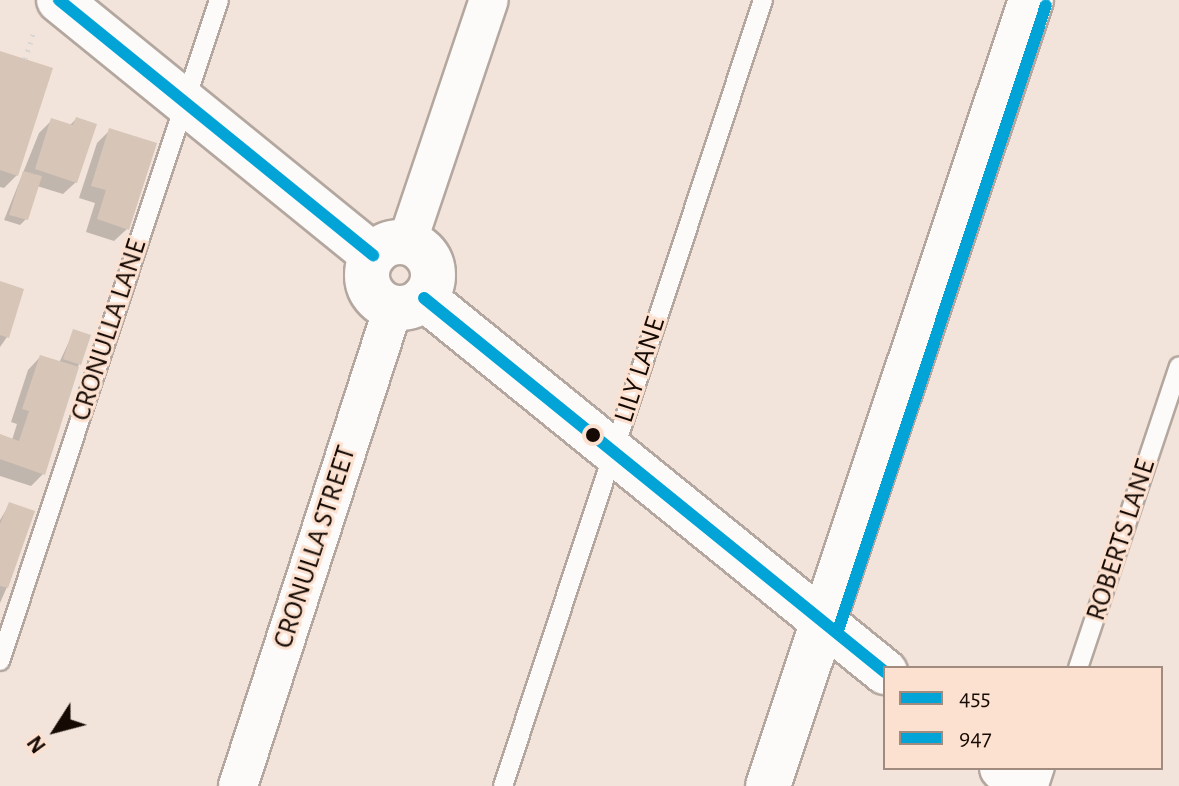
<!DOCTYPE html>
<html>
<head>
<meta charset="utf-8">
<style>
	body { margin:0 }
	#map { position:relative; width:1179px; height:786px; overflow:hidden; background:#f2e4da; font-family:"Alegreya Sans",sans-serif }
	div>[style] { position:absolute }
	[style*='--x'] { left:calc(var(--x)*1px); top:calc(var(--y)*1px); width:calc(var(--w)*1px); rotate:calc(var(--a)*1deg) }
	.shadow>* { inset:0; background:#0003 }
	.building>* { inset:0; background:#d7c5b7 }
	.path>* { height:5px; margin-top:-2.5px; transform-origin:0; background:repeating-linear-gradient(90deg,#dad6d3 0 2px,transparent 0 8px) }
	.roads { filter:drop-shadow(2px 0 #b3a79f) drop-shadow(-2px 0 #b3a79f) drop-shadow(0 2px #b3a79f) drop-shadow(0 -2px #b3a79f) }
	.service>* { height:18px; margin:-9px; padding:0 9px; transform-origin:9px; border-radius:9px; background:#fdfbf9 }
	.minor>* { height:38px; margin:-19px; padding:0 19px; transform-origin:19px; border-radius:19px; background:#fdfbf9 }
	.tertiary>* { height:44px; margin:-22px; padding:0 22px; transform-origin:22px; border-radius:22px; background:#fdfbf9 }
	.tertiary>.ring { margin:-22px; padding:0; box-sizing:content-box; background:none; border:44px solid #fdfbf9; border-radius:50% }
	.secondary>* { height:44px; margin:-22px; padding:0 22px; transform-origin:22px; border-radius:22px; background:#fdfbf9 }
	.bus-1>* { height:12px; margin:-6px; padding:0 6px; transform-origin:6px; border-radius:6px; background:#02a4d8 }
	.bus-2>* { height:12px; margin:-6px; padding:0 6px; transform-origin:6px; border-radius:6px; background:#02a4d8 }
	.dots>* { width:22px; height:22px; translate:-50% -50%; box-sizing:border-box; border:4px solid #fde1d0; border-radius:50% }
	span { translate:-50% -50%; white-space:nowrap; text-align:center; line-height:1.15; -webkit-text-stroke:6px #fde1d0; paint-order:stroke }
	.street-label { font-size:28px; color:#150a04 }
	.legend { position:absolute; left:883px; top:666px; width:280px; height:104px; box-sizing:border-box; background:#fde1d0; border:2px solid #a08b7e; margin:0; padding:10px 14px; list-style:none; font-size:24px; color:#150a04 }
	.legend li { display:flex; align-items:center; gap:16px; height:40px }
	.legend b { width:40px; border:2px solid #a08b7e }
	.north { position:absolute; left:16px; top:690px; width:80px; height:80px; -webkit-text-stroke:6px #fde1d0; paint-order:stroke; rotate:234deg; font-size:22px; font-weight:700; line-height:32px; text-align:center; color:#150a04 }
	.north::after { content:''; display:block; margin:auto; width:28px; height:36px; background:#150a04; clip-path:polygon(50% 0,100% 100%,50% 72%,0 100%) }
</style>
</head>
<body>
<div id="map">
	<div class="shadow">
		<i style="clip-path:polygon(0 54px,17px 175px,4px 188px,0 187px)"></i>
		<i style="clip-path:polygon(76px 119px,76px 182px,63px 194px,37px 186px,26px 219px,20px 225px,4px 220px,39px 133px,52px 120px,69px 126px)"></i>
		<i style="clip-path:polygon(110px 130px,127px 229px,114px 241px,86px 232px,95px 203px,79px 198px,97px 143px)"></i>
		<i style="clip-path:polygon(0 283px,7px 337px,0 347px)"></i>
		<i style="clip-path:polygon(74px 331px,79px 364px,43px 474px,31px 486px,0 476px,0 436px,12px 440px,17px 424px,11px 422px,28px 370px,40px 357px,59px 363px)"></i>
		<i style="clip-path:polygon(9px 505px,7px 587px,0 603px,0 520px)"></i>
	</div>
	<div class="building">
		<i style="clip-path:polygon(0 51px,53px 68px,18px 176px,0 170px)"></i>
		<i style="clip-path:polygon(76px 117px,97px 124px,77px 183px,35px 169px,51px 118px,73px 125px)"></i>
		<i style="clip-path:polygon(109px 128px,157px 143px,129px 230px,97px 219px,106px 190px,91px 186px)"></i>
		<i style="clip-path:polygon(23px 171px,42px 176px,28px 220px,9px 215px)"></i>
		<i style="clip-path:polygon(0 281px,24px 289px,9px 338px,0 335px)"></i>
		<i style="clip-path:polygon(73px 329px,91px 335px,81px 365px,63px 359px)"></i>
		<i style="clip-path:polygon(40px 355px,79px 367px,45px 475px,0 459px,0 434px,19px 441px,29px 411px,22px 409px)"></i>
		<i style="clip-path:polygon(9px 502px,35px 511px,8px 588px,0 586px,0 524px)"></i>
	</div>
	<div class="path">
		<i style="--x:25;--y:59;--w:26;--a:-72"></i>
	</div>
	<div class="roads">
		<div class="service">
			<i style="--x:0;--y:661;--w:696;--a:-71.67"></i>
			<i style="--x:1078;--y:668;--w:318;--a:-71.5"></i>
			<i style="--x:503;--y:786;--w:828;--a:-71.7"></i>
			<i style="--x:1039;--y:786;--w:19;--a:-72"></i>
		</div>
		<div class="minor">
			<i style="--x:407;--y:243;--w:256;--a:-71.4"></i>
			<i style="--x:238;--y:786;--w:503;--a:-72.03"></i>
		</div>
		<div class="tertiary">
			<i style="--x:59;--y:0;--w:405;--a:39.1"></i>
			<i class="ring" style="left:367px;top:242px;width:22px;height:22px"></i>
			<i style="--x:424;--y:298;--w:594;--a:39.05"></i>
			<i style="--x:1002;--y:768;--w:25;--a:45"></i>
		</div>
		<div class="secondary">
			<i style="--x:768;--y:786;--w:829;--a:-71.5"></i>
		</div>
	</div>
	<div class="bus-1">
		<i style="--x:59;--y:0;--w:405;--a:39.1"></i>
		<i style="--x:424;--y:298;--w:594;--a:39.05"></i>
	</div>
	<div class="bus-2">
		<i style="--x:839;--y:628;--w:656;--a:-71.62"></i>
	</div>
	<div class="dots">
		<i style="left:593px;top:435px;background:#150a04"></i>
	</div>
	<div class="street-label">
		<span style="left:109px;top:330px;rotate:-72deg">CRONULLA LANE</span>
		<span style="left:640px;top:370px;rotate:-72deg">LILY LANE</span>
		<span style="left:1121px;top:540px;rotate:-72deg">ROBERTS LANE</span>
		<span style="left:315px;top:547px;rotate:-72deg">CRONULLA STREET</span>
	</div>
	<ul class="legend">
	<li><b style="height:10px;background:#02a4d8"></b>455</li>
	<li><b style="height:10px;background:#02a4d8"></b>947</li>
	</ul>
	<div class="north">N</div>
</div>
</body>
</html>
